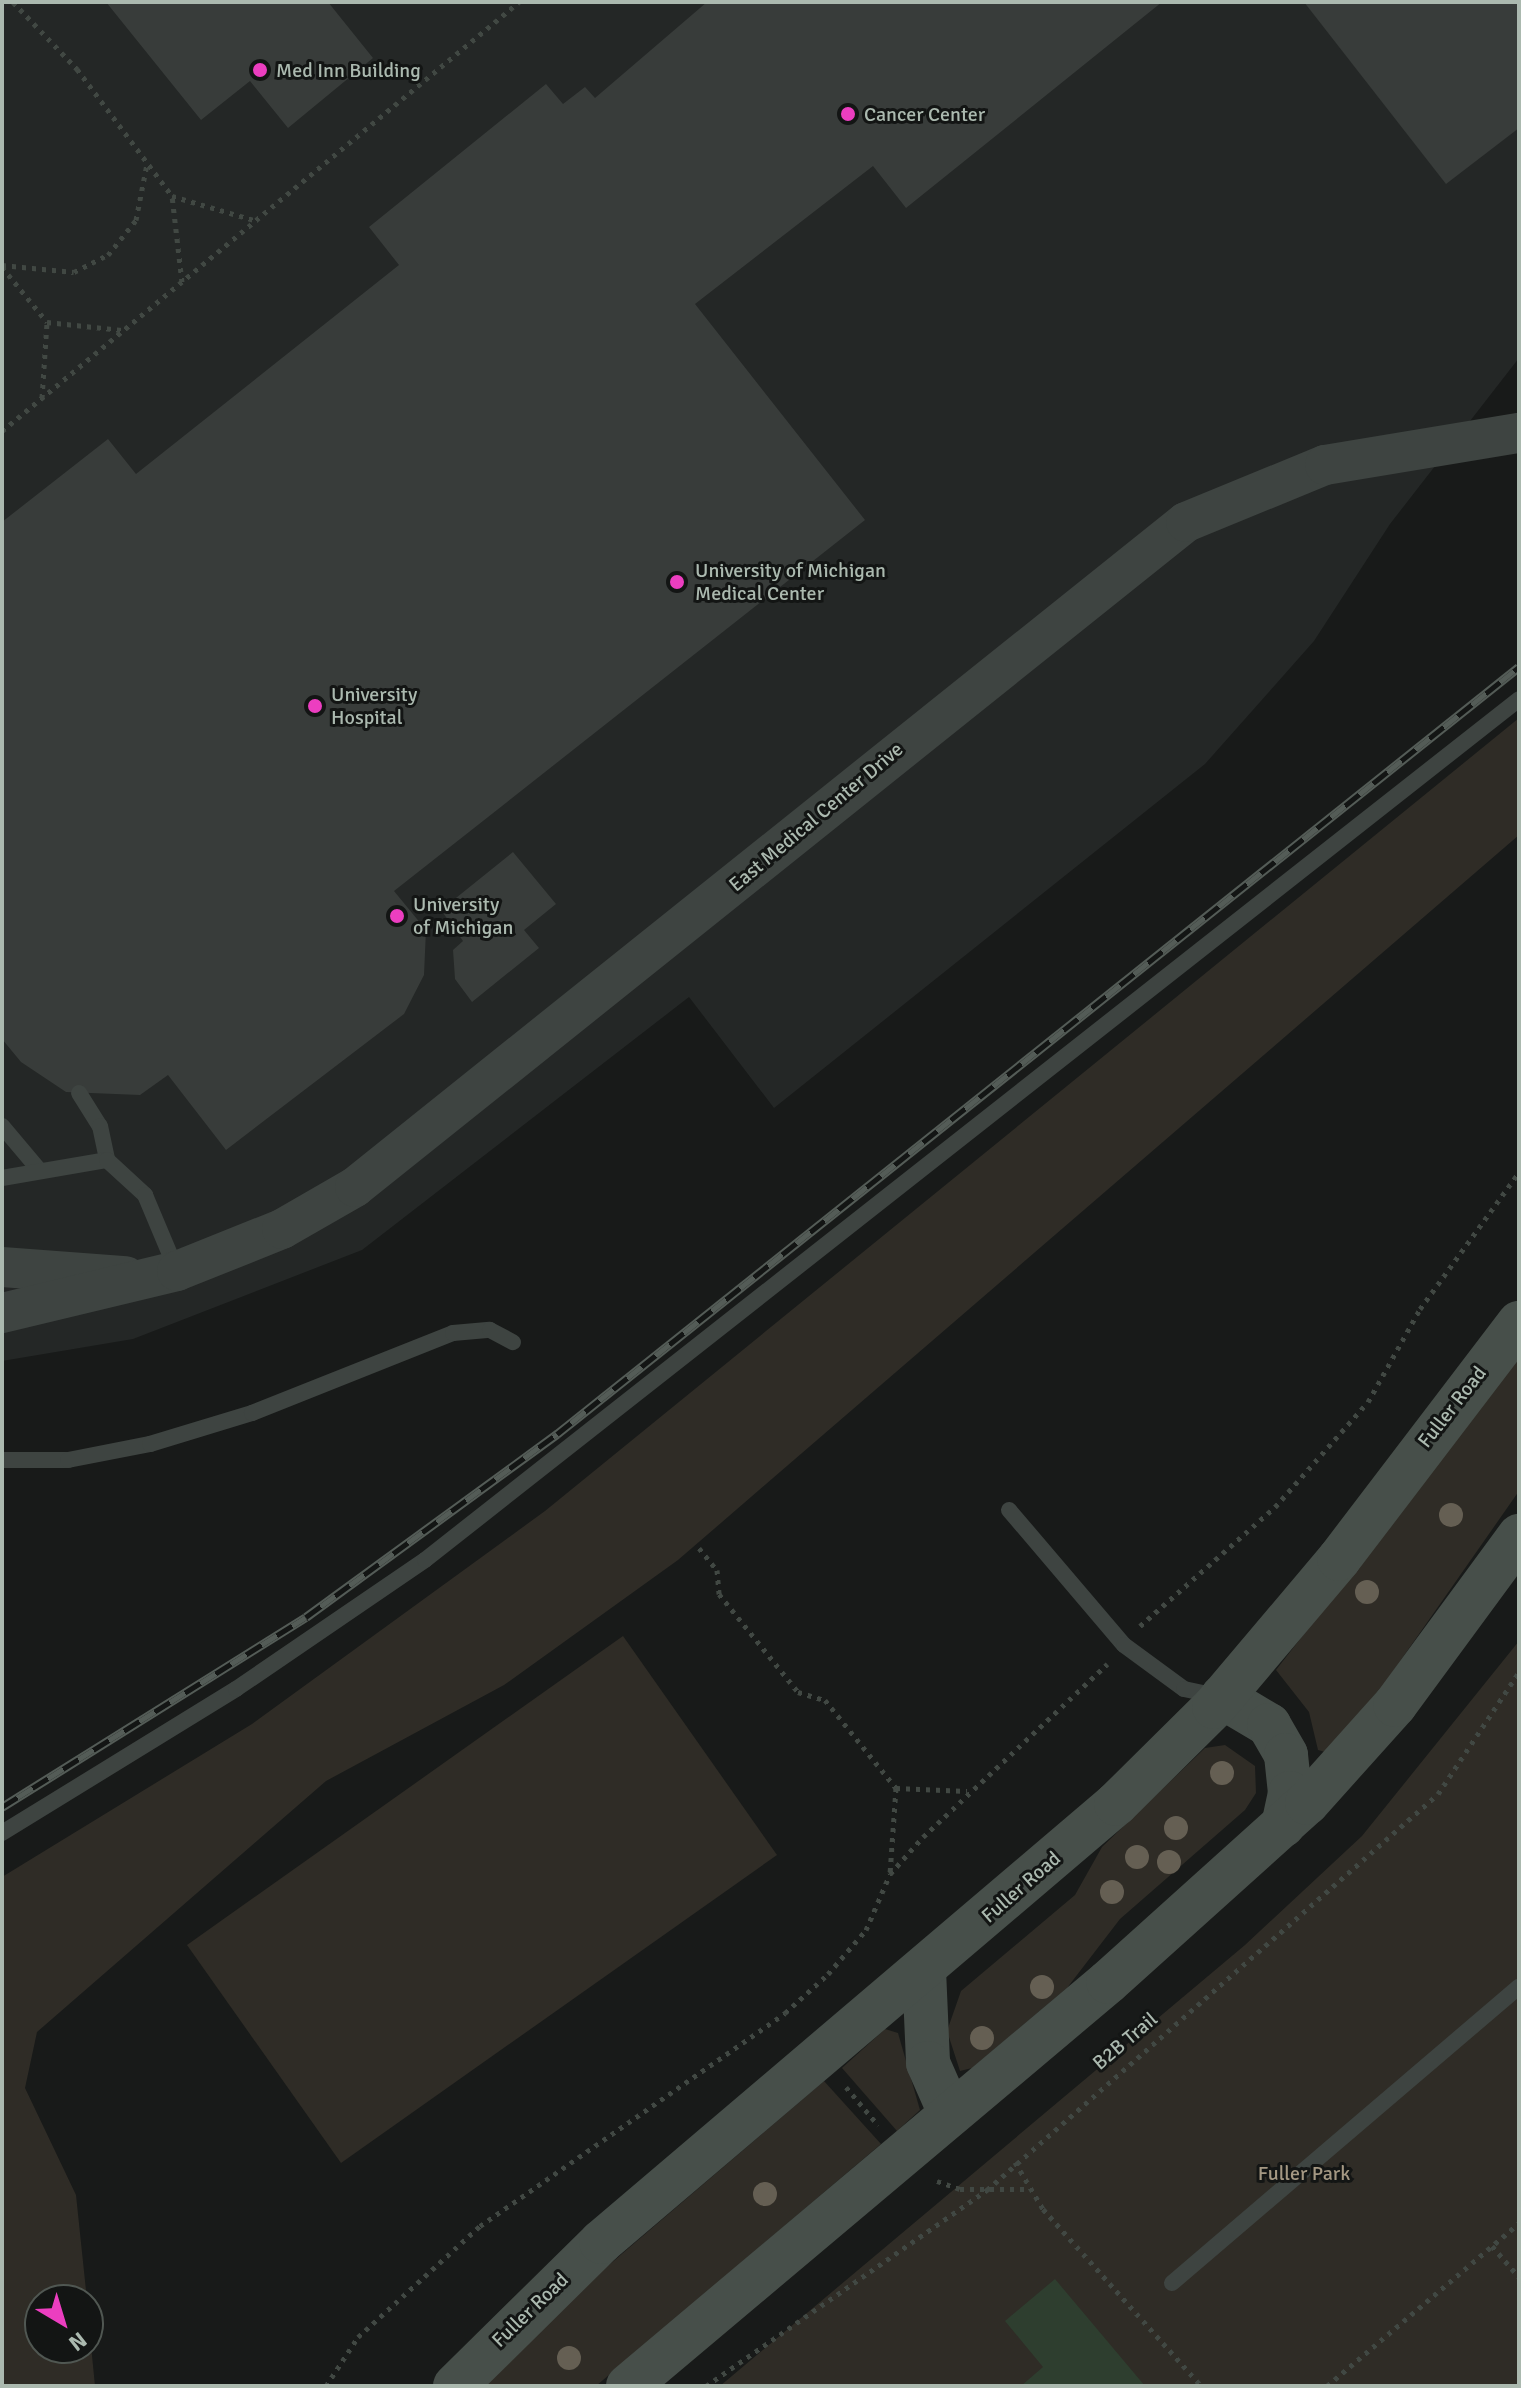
<!DOCTYPE html>
<html>
<head>
<meta charset="utf-8">
<style>
	body { margin:0 }
	#map { position:relative; width:1521px; height:2388px; overflow:hidden; background:#181a19; font-family:Signika,sans-serif }
	div>[style] { position:absolute }
	[style*='--x'] { left:calc(var(--x)*1px); top:calc(var(--y)*1px); width:calc(var(--w)*1px); rotate:calc(var(--a)*1deg) }
	.built>* { inset:0; background:#242726 }
	.green>* { inset:0; background:#2f2c26 }
	.water>* { inset:0; background:#2e3e2f }
	.building>* { inset:0; background:#383c3a }
	.path>* { height:5px; margin-top:-2.5px; transform-origin:0; background:repeating-linear-gradient(90deg,#414843 0 4px,transparent 0 10px) }
	.service>* { height:16px; margin:-8px; padding:0 8px; transform-origin:8px; border-radius:8px; background:#3e4441 }
	.tertiary>* { height:40px; margin:-20px; padding:0 20px; transform-origin:20px; border-radius:20px; background:#3e4441 }
	.secondary>* { height:44px; margin:-22px; padding:0 22px; transform-origin:22px; border-radius:22px; background:#474f4a }
	.rail>* { height:9px; margin-top:-4.5px; transform-origin:0; background:repeating-linear-gradient(90deg,#131514 0 18px,#545c57 0 36px); box-sizing:border-box; border-block:2px solid #545c57 }
	.trees>* { width:24px; height:24px; margin:-12px; border-radius:50%; background:#655f53 }
	.dots>* { width:22px; height:22px; translate:-50% -50%; box-sizing:border-box; border:4px solid #131514; border-radius:50% }
	span { translate:-50% -50%; white-space:nowrap; text-align:center; line-height:1.15; -webkit-text-stroke:6px #131514; paint-order:stroke }
	.poi-label { font-size:20px; color:#abb9af }
	.left { translate:0 -50%; text-align:left }
	.street-label { font-size:20px; color:#abb9af }
	.park-label { font-size:20px; color:#a49883 }
	.frame { position:absolute; inset:0; border:4px solid #abb9af; pointer-events:none }
	.north { position:absolute; left:24px; top:2284px; width:80px; height:80px; box-sizing:border-box; background:#131514; border:2px solid #505752; border-radius:50%; rotate:142deg; font-size:22px; font-weight:700; line-height:32px; text-align:center; color:#abb9af }
	.north::after { content:''; display:block; margin:auto; width:28px; height:36px; background:#ec3ec0; clip-path:polygon(50% 0,100% 100%,50% 72%,0 100%) }
</style>
</head>
<body>
<div id="map">
	<div class="built">
		<i style="clip-path:polygon(2px 2px,1519px 2px,1519px 358px,1390px 524px,1314px 641px,1205px 764px,774px 1108px,689px 997px,362px 1250px,133px 1339px,2px 1361px)"></i>
	</div>
	<div class="green">
		<i style="clip-path:polygon(1519px 718px,1519px 835px,678px 1560px,504px 1685px,326px 1781px,37px 2032px,25px 2088px,76px 2195px,87px 2300px,40px 2300px,40px 2348px,88px 2348px,88px 2315px,95px 2386px,2px 2386px,2px 1877px,252px 1724px,545px 1511px)"></i>
		<i style="clip-path:polygon(1519px 1357px,1519px 1491px,1382px 1687px,1325px 1752px,1318px 1750px,1309px 1712px,1276px 1670px)"></i>
		<i style="clip-path:polygon(623px 1636px,777px 1855px,341px 2163px,187px 1945px)"></i>
		<i style="clip-path:polygon(1519px 1641px,1519px 2386px,720px 2386px,1245px 1945px,1362px 1836px)"></i>
		<i style="clip-path:polygon(1225px 1745px,1255px 1766px,1256px 1793px,1245px 1810px,1120px 1919px,1067px 1988px,972px 2068px,960px 2071px,947px 2031px,961px 1991px,1075px 1895px,1102px 1847px,1205px 1748px)"></i>
		<i style="clip-path:polygon(885px 2029px,898px 2033px,920px 2110px,897px 2131px,842px 2068px)"></i>
		<i style="clip-path:polygon(824px 2081px,881px 2144px,596px 2386px,482px 2386px,575px 2294px)"></i>
	</div>
	<div class="water">
		<i style="clip-path:polygon(1055px 2279px,1145px 2386px,1021px 2386px,1043px 2367px,1005px 2321px)"></i>
	</div>
	<div class="building">
		<i style="clip-path:polygon(106px 2px,328px 2px,373px 58px,288px 128px,250px 81px,201px 120px)"></i>
		<i style="clip-path:polygon(707px 2px,1162px 2px,906px 208px,873px 166px,695px 304px,865px 520px,394px 891px,426px 930px,424px 975px,404px 1014px,226px 1150px,168px 1075px,140px 1095px,66px 1092px,21px 1062px,2px 1039px,2px 522px,108px 439px,136px 474px,399px 265px,369px 227px,546px 84px,563px 104px,585px 87px,595px 98px)"></i>
		<i style="clip-path:polygon(1304px 2px,1519px 2px,1519px 128px,1446px 184px)"></i>
		<i style="clip-path:polygon(513px 852px,556px 904px,524px 930px,539px 948px,472px 1002px,455px 979px,453px 950px,463px 941px,441px 910px)"></i>
	</div>
	<div class="path">
		<i style="--x:13;--y:2;--w:93;--a:46.3"></i>
		<i style="--x:77;--y:69;--w:159;--a:53.2"></i>
		<i style="--x:2;--y:265;--w:72;--a:5.6"></i>
		<i style="--x:74;--y:272;--w:38;--a:-27"></i>
		<i style="--x:108;--y:255;--w:45;--a:-51.3"></i>
		<i style="--x:136;--y:220;--w:57;--a:-78.9"></i>
		<i style="--x:2;--y:267;--w:71;--a:50.7"></i>
		<i style="--x:182;--y:282;--w:87;--a:-96.6"></i>
		<i style="--x:172;--y:196;--w:85;--a:16.3"></i>
		<i style="--x:42;--y:398;--w:76;--a:-86.2"></i>
		<i style="--x:47;--y:322;--w:75;--a:6.1"></i>
		<i style="--x:2;--y:431;--w:672;--a:-39.69"></i>
		<i style="--x:699;--y:1548;--w:28;--a:51"></i>
		<i style="--x:717;--y:1570;--w:24;--a:85"></i>
		<i style="--x:719;--y:1594;--w:126;--a:51.1"></i>
		<i style="--x:798;--y:1692;--w:28;--a:17"></i>
		<i style="--x:825;--y:1700;--w:113;--a:51.1"></i>
		<i style="--x:896;--y:1788;--w:86;--a:94"></i>
		<i style="--x:1140;--y:1626;--w:180;--a:-41.4"></i>
		<i style="--x:1275;--y:1507;--w:140;--a:-48.5"></i>
		<i style="--x:1368;--y:1402;--w:107;--a:-60.8"></i>
		<i style="--x:1420;--y:1309;--w:169;--a:-54.1"></i>
		<i style="--x:896;--y:1788;--w:71;--a:2.4"></i>
		<i style="--x:846;--y:2087;--w:50;--a:49.9"></i>
		<i style="--x:1015;--y:2162;--w:55;--a:59.2"></i>
		<i style="--x:1043;--y:2209;--w:237;--a:48.2"></i>
		<i style="--x:937;--y:2181;--w:24;--a:19"></i>
		<i style="--x:960;--y:2189;--w:66;--a:0"></i>
		<i style="--x:1492;--y:2246;--w:41;--a:48.9"></i>
		<i style="--x:326;--y:2386;--w:59;--a:-56.9"></i>
		<i style="--x:358;--y:2337;--w:165;--a:-42.3"></i>
		<i style="--x:480;--y:2226;--w:372;--a:-34.9"></i>
		<i style="--x:785;--y:2013;--w:58;--a:-42.2"></i>
		<i style="--x:828;--y:1974;--w:58;--a:-49.2"></i>
		<i style="--x:866;--y:1930;--w:61;--a:-66.8"></i>
		<i style="--x:890;--y:1874;--w:50;--a:-48.3"></i>
		<i style="--x:923;--y:1837;--w:253;--a:-43.2"></i>
		<i style="--x:706;--y:2386;--w:343;--a:-34.9"></i>
		<i style="--x:987;--y:2190;--w:600;--a:-41.28"></i>
		<i style="--x:1438;--y:1794;--w:146;--a:-56.4"></i>
		<i style="--x:1327;--y:2386;--w:252;--a:-40.3"></i>
	</div>
	<div class="service">
		<i style="--x:79;--y:1093;--w:39;--a:58"></i>
		<i style="--x:100;--y:1126;--w:35;--a:78"></i>
		<i style="--x:2;--y:1126;--w:59;--a:49.8"></i>
		<i style="--x:2;--y:1178;--w:107;--a:-9.7"></i>
		<i style="--x:107;--y:1160;--w:52;--a:42.6"></i>
		<i style="--x:145;--y:1195;--w:82;--a:67.2"></i>
		<i style="--x:2;--y:1460;--w:66;--a:0"></i>
		<i style="--x:68;--y:1460;--w:84;--a:-11"></i>
		<i style="--x:150;--y:1444;--w:107;--a:-16.9"></i>
		<i style="--x:252;--y:1413;--w:216;--a:-21.7"></i>
		<i style="--x:453;--y:1333;--w:37;--a:-5"></i>
		<i style="--x:490;--y:1330;--w:26;--a:28"></i>
		<i style="--x:1009;--y:1510;--w:177;--a:49.6"></i>
		<i style="--x:1124;--y:1645;--w:74;--a:36.3"></i>
		<i style="--x:1184;--y:1689;--w:35;--a:12"></i>
		<i style="--x:2;--y:1833;--w:275;--a:-31.6"></i>
		<i style="--x:236;--y:1689;--w:229;--a:-34.3"></i>
		<i style="--x:425;--y:1560;--w:1392;--a:-38.2"></i>
		<i style="--x:1172;--y:2283;--w:456;--a:-40.5"></i>
	</div>
	<div class="tertiary">
		<i style="--x:2;--y:1267;--w:124;--a:4.2"></i>
		<i style="--x:2;--y:1313;--w:180;--a:-13.5"></i>
		<i style="--x:177;--y:1271;--w:113;--a:-21.8"></i>
		<i style="--x:282;--y:1229;--w:84;--a:-29.9"></i>
		<i style="--x:355;--y:1187;--w:1064;--a:-38.67"></i>
		<i style="--x:1186;--y:522;--w:150;--a:-22.3"></i>
		<i style="--x:1325;--y:465;--w:197;--a:-9.4"></i>
	</div>
	<div class="secondary">
		<i style="--x:1222;--y:1697;--w:55;--a:30.8"></i>
		<i style="--x:1269;--y:1725;--w:34;--a:60"></i>
		<i style="--x:1286;--y:1755;--w:38;--a:84"></i>
		<i style="--x:1290;--y:1793;--w:33;--a:102"></i>
		<i style="--x:924;--y:1970;--w:93;--a:87.5"></i>
		<i style="--x:928;--y:2063;--w:55;--a:66.3"></i>
		<i style="--x:455;--y:2386;--w:205;--a:-44.6"></i>
		<i style="--x:601;--y:2242;--w:676;--a:-40.38"></i>
		<i style="--x:1116;--y:1804;--w:138;--a:-44.7"></i>
		<i style="--x:1214;--y:1707;--w:194;--a:-49.8"></i>
		<i style="--x:1339;--y:1559;--w:297;--a:-52.7"></i>
		<i style="--x:628;--y:2386;--w:627;--a:-40.09"></i>
		<i style="--x:1108;--y:1982;--w:268;--a:-42"></i>
		<i style="--x:1307;--y:1803;--w:132;--a:-48.1"></i>
		<i style="--x:1395;--y:1705;--w:210;--a:-53.7"></i>
	</div>
	<div class="rail">
		<i style="--x:2;--y:1807;--w:358;--a:-32"></i>
		<i style="--x:306;--y:1617;--w:311;--a:-36.1"></i>
		<i style="--x:557;--y:1434;--w:1230;--a:-38.57"></i>
	</div>
	<div class="trees">
		<i style="left:1451px;top:1515px"></i>
		<i style="left:1367px;top:1592px"></i>
		<i style="left:1222px;top:1773px"></i>
		<i style="left:1176px;top:1828px"></i>
		<i style="left:1137px;top:1857px"></i>
		<i style="left:1169px;top:1862px"></i>
		<i style="left:1112px;top:1892px"></i>
		<i style="left:1042px;top:1987px"></i>
		<i style="left:982px;top:2038px"></i>
		<i style="left:765px;top:2194px"></i>
		<i style="left:569px;top:2358px"></i>
	</div>
	<div class="dots">
		<i style="left:260px;top:70px;background:#ec3ec0"></i>
		<i style="left:848px;top:114px;background:#ec3ec0"></i>
		<i style="left:677px;top:582px;background:#ec3ec0"></i>
		<i style="left:315px;top:706px;background:#ec3ec0"></i>
		<i style="left:397px;top:916px;background:#ec3ec0"></i>
	</div>
	<div class="poi-label">
		<span class="left" style="left:276px;top:70px">Med Inn Building</span>
		<span class="left" style="left:864px;top:114px">Cancer Center</span>
		<span class="left" style="left:695px;top:582px">University of Michigan<br>Medical Center</span>
		<span class="left" style="left:331px;top:706px">University<br>Hospital</span>
		<span class="left" style="left:413px;top:916px">University<br>of Michigan</span>
	</div>
	<div class="street-label">
		<span style="left:816px;top:817px;rotate:-40deg">East Medical Center Drive</span>
		<span style="left:1452px;top:1407px;rotate:-52deg">Fuller Road</span>
		<span style="left:1021px;top:1887px;rotate:-41deg">Fuller Road</span>
		<span style="left:1125px;top:2041px;rotate:-40deg">B2B Trail</span>
		<span style="left:530px;top:2310px;rotate:-44deg">Fuller Road</span>
	</div>
	<div class="park-label">
		<span style="left:1304px;top:2173px">Fuller Park</span>
	</div>
	<div class="frame"></div>
	<div class="north">N</div>
</div>
</body>
</html>
